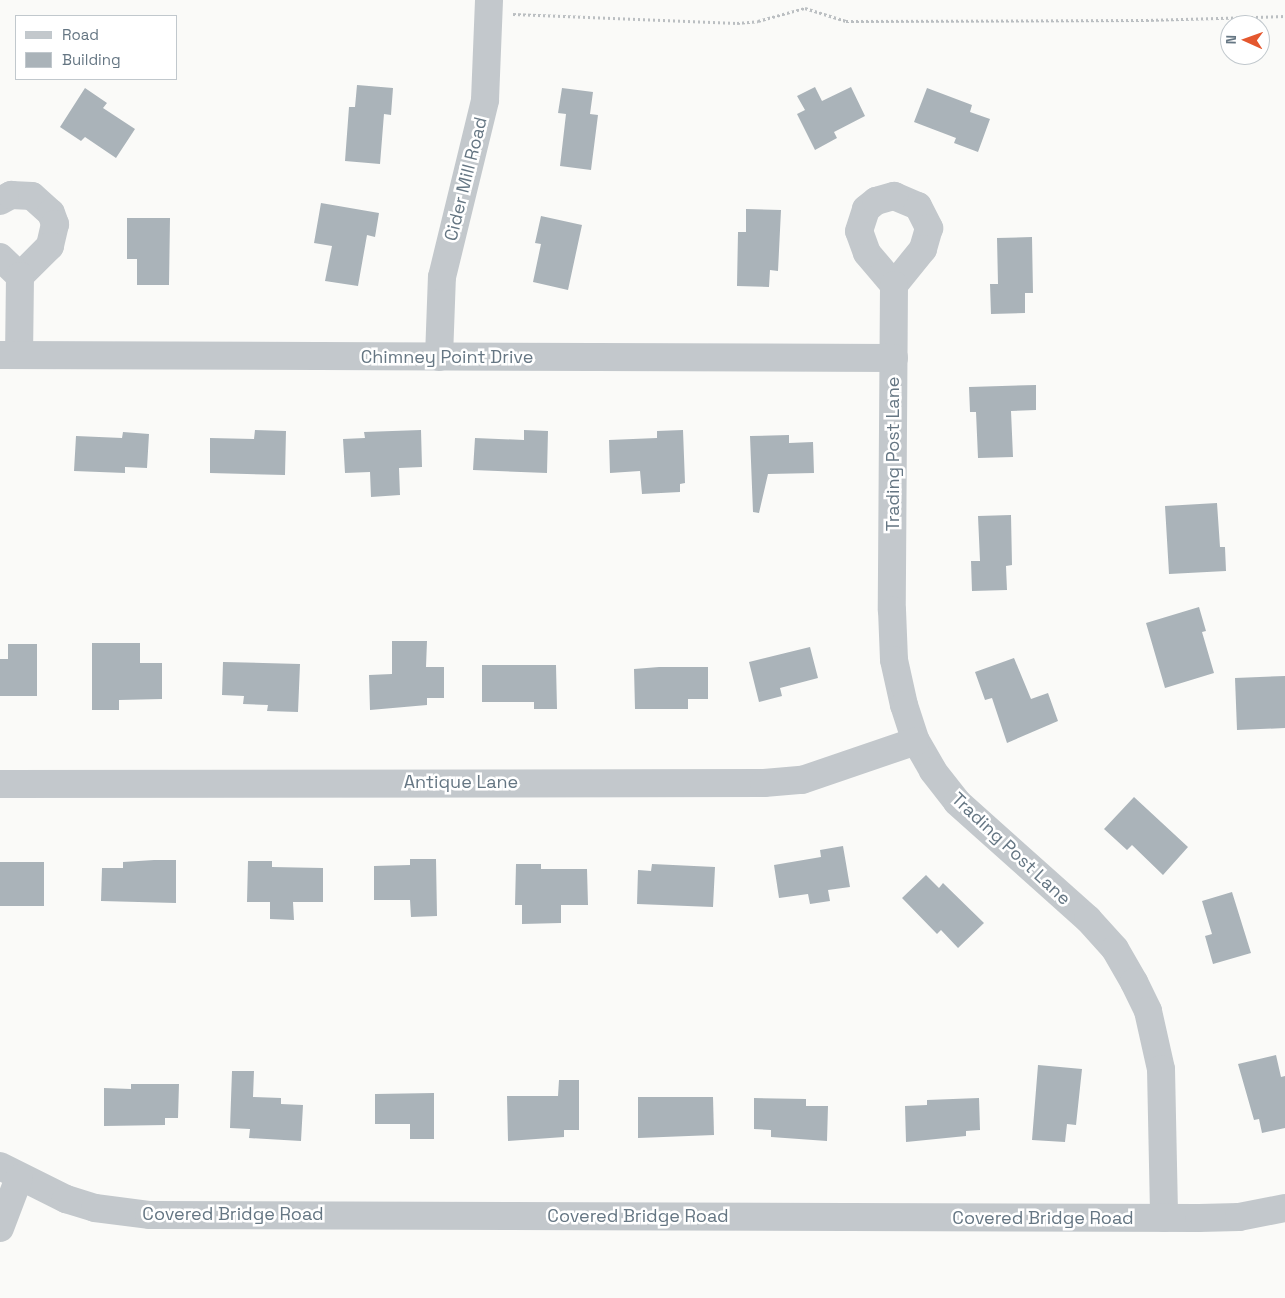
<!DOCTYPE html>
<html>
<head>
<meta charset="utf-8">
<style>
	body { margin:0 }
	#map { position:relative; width:1285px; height:1298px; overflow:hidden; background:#fafaf8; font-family:"Space Grotesk",sans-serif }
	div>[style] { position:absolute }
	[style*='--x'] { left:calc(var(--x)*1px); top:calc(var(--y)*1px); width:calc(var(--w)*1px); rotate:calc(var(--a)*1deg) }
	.building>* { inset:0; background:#aab3b9 }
	.path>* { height:3px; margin-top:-1.5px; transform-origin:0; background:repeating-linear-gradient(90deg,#bbbfc2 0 2.5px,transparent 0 5px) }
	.minor>* { height:28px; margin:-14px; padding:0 14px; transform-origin:14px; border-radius:14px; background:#c3c8cc }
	span { translate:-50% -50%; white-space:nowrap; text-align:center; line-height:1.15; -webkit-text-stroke:5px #fff; paint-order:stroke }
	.street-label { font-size:18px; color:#657683 }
	.legend { position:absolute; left:15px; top:15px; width:162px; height:65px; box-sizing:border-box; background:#fff; border:1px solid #c1c8cd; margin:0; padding:6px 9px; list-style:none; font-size:15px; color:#657683 }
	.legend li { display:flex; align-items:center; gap:10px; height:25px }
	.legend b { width:25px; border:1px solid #c1c8cd }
	.north { position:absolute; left:1220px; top:15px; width:50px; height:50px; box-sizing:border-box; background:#fff; border:1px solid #c1c8cd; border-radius:50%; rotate:272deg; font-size:14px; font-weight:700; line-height:20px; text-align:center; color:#657683 }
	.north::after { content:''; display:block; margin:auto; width:18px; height:22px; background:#e4572e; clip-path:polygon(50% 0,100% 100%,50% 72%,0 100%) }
</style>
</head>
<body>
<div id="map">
	<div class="building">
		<i style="clip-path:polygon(357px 85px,393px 88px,391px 115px,384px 114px,380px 164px,345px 161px,349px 107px,355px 107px)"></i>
		<i style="clip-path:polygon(815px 87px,822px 101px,851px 87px,865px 116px,834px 132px,837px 138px,815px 150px,797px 114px,805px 110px,797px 96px)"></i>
		<i style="clip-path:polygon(85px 88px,107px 103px,103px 108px,135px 129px,116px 158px,85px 137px,81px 141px,60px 127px)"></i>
		<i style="clip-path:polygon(562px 88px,593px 92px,590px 114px,598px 115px,591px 170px,560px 166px,566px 114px,558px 113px)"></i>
		<i style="clip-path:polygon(927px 88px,972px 105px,970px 112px,990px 119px,978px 152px,954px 143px,956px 138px,914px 122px)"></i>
		<i style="clip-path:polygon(321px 203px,379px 213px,375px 237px,367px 235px,358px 286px,325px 281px,332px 246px,314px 243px)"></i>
		<i style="clip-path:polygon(746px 209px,781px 210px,778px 271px,770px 270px,769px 287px,737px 286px,738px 232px,746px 232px)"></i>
		<i style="clip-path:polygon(541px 216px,582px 225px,568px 290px,533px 282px,541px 244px,535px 243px)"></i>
		<i style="clip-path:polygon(127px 218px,170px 218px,169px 285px,137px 285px,137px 259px,127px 259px)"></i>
		<i style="clip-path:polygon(1032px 237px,1033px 293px,1025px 293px,1025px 313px,991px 314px,990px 284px,998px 284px,997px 238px)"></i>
		<i style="clip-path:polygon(1036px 385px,1036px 410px,1011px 411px,1013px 457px,978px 458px,976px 412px,970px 412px,969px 387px)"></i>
		<i style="clip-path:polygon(255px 430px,286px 431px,285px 475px,210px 473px,210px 438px,254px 439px)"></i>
		<i style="clip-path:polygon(421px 430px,422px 467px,399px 468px,400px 495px,371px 497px,370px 472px,345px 473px,343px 439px,365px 438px,364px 432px)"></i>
		<i style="clip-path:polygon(524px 430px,548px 431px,547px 473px,473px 470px,475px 438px,524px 440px)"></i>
		<i style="clip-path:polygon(683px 430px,685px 483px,680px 484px,680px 492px,642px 494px,640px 471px,610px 473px,609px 440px,657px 438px,657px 431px)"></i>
		<i style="clip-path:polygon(123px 432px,149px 434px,147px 468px,125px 467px,125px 473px,74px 471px,76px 436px,122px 438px)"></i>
		<i style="clip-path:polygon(789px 435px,789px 443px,813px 442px,814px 473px,768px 474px,759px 513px,753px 512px,750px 436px)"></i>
		<i style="clip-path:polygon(1217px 503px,1220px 547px,1225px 547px,1226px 571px,1169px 574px,1165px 506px)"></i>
		<i style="clip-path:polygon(1011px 515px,1012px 565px,1006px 566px,1007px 590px,972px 591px,971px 561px,980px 561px,978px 516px)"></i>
		<i style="clip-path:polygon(1199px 607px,1206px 631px,1202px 632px,1214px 673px,1165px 688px,1146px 623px)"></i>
		<i style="clip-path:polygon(392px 641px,427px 641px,426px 667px,444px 667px,444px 698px,427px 698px,427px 705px,370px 710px,369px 675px,392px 674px)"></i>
		<i style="clip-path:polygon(92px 643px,140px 643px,140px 663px,162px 663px,162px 699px,119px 700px,119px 710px,92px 710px)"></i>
		<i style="clip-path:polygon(8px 644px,37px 644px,37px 696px,0 696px,0 659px,8px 659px)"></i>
		<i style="clip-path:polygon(810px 647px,818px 678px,780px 688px,782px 696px,759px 702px,749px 662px)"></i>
		<i style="clip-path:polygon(1014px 658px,1031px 699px,1048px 693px,1058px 721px,1007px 743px,992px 698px,985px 700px,975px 672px)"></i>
		<i style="clip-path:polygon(223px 662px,300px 664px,298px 712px,267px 711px,268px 705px,243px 704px,244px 696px,222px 695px)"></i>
		<i style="clip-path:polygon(482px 665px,556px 665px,557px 709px,534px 709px,534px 702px,482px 702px)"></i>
		<i style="clip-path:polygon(659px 667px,708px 667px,708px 699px,688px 699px,688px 709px,635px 709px,634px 669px)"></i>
		<i style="clip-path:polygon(1285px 676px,1285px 728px,1237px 730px,1235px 678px)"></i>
		<i style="clip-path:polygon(1134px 797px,1188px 847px,1163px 875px,1132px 845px,1127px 850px,1104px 829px)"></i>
		<i style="clip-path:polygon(843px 846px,850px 887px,828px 890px,830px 901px,810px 904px,808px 894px,779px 898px,774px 865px,821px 857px,820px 850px)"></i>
		<i style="clip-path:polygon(410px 859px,436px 859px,437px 916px,411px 917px,410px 900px,374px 900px,374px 866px,410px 865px)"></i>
		<i style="clip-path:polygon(154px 860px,176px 860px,176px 903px,101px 901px,102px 868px,123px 868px,123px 862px)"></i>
		<i style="clip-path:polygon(248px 861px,272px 861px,272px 867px,323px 868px,323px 902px,293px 902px,294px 920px,270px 919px,270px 902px,247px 902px)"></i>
		<i style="clip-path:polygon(0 862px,44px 862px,44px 906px,0 906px)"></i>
		<i style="clip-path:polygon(516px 864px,541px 864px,541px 869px,587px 869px,588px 905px,561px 905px,561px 923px,522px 924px,522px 905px,515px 905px)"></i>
		<i style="clip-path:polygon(652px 864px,715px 867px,713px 907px,637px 904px,638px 870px,651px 871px)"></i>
		<i style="clip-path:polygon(926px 875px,939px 888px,943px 883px,984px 923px,958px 948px,941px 930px,937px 934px,902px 898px)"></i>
		<i style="clip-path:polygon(1232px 892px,1251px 953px,1213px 964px,1205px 936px,1212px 934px,1202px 901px)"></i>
		<i style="clip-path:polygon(1276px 1055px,1281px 1077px,1285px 1076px,1285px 1128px,1262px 1133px,1259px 1119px,1254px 1120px,1238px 1064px)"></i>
		<i style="clip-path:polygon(1038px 1065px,1082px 1069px,1076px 1125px,1067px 1124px,1065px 1142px,1032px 1140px)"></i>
		<i style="clip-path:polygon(232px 1071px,254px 1071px,253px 1097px,281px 1098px,281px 1104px,303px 1105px,301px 1141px,249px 1138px,250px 1129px,230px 1128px)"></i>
		<i style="clip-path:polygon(559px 1080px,579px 1080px,579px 1130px,564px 1130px,564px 1137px,508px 1141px,507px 1096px,558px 1096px)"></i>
		<i style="clip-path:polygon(131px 1084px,179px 1084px,178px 1118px,165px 1118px,165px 1125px,104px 1126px,104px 1088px,131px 1089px)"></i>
		<i style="clip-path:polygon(434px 1093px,434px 1139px,410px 1139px,410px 1124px,375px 1124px,375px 1094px)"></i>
		<i style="clip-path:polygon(638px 1097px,713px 1097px,714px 1135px,638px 1138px)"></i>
		<i style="clip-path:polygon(754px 1098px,806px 1099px,806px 1106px,828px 1106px,827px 1141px,771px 1137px,771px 1130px,754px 1129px)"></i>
		<i style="clip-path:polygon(979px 1098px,980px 1130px,966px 1131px,966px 1136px,906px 1142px,905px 1106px,927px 1105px,927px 1100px)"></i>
	</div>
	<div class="path">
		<i style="--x:513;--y:14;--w:224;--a:2.3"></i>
		<i style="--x:737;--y:23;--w:21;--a:-5"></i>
		<i style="--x:758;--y:21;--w:49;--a:-15.5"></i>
		<i style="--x:805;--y:8;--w:43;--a:17.6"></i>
		<i style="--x:846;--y:21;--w:300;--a:-0.2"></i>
		<i style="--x:1146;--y:20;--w:139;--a:-1.6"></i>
	</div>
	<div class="minor">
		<i style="--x:894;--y:196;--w:26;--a:23"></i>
		<i style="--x:918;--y:206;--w:25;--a:63"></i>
		<i style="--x:929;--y:228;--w:22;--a:106"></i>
		<i style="--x:923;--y:249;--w:46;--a:128.9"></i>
		<i style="--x:894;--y:285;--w:42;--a:-130.2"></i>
		<i style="--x:867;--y:253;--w:23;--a:-110"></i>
		<i style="--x:859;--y:231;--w:23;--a:-72"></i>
		<i style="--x:866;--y:209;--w:13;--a:-39"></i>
		<i style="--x:876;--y:201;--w:19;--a:-16"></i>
		<i style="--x:0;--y:201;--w:13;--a:-29"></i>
		<i style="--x:11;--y:195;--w:21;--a:3"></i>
		<i style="--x:32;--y:196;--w:25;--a:42"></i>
		<i style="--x:51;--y:213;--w:12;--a:70"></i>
		<i style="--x:55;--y:224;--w:23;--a:103"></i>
		<i style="--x:50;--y:246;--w:42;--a:135"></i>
		<i style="--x:0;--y:257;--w:28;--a:44"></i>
		<i style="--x:20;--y:276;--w:79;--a:90.7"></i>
		<i style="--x:894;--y:285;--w:325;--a:90.4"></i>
		<i style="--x:892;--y:610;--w:50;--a:87.7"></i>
		<i style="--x:894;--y:660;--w:46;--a:77.5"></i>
		<i style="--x:904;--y:705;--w:38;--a:72"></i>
		<i style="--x:916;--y:741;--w:34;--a:60"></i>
		<i style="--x:933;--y:771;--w:39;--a:52"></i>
		<i style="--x:957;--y:802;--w:176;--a:41.8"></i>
		<i style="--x:1088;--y:919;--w:40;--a:48"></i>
		<i style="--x:1115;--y:949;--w:38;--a:60"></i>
		<i style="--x:1134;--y:982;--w:32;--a:64"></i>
		<i style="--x:1148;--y:1011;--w:59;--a:77.4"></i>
		<i style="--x:1161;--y:1069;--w:149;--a:88.8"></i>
		<i style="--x:0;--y:355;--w:894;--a:0.19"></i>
		<i style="--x:439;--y:357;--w:80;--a:-87.9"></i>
		<i style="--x:442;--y:277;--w:182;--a:-76.3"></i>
		<i style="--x:485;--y:100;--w:100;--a:-87.7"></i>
		<i style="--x:0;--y:784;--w:764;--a:-0.07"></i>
		<i style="--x:764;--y:783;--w:38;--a:-5"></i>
		<i style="--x:802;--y:780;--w:120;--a:-18.9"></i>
		<i style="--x:0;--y:1166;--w:74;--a:26.6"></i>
		<i style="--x:66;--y:1199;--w:30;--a:17"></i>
		<i style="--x:95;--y:1208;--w:54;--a:7.4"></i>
		<i style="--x:149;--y:1215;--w:1050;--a:0.16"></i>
		<i style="--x:1199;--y:1218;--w:40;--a:-1.4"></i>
		<i style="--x:1239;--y:1217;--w:47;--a:-11.1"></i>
		<i style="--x:0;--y:1228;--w:53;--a:-69.2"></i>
	</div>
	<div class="street-label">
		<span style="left:466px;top:179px;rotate:-76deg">Cider Mill Road</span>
		<span style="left:447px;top:357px">Chimney Point Drive</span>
		<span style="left:893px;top:454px;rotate:-90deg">Trading Post Lane</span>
		<span style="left:461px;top:782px">Antique Lane</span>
		<span style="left:1011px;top:849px;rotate:43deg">Trading Post Lane</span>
		<span style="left:233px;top:1214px">Covered Bridge Road</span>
		<span style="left:638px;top:1216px">Covered Bridge Road</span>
		<span style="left:1043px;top:1218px">Covered Bridge Road</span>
	</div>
	<ul class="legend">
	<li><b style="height:6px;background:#c3c8cc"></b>Road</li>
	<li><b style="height:14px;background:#aab3b9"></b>Building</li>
	</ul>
	<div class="north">N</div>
</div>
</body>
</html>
